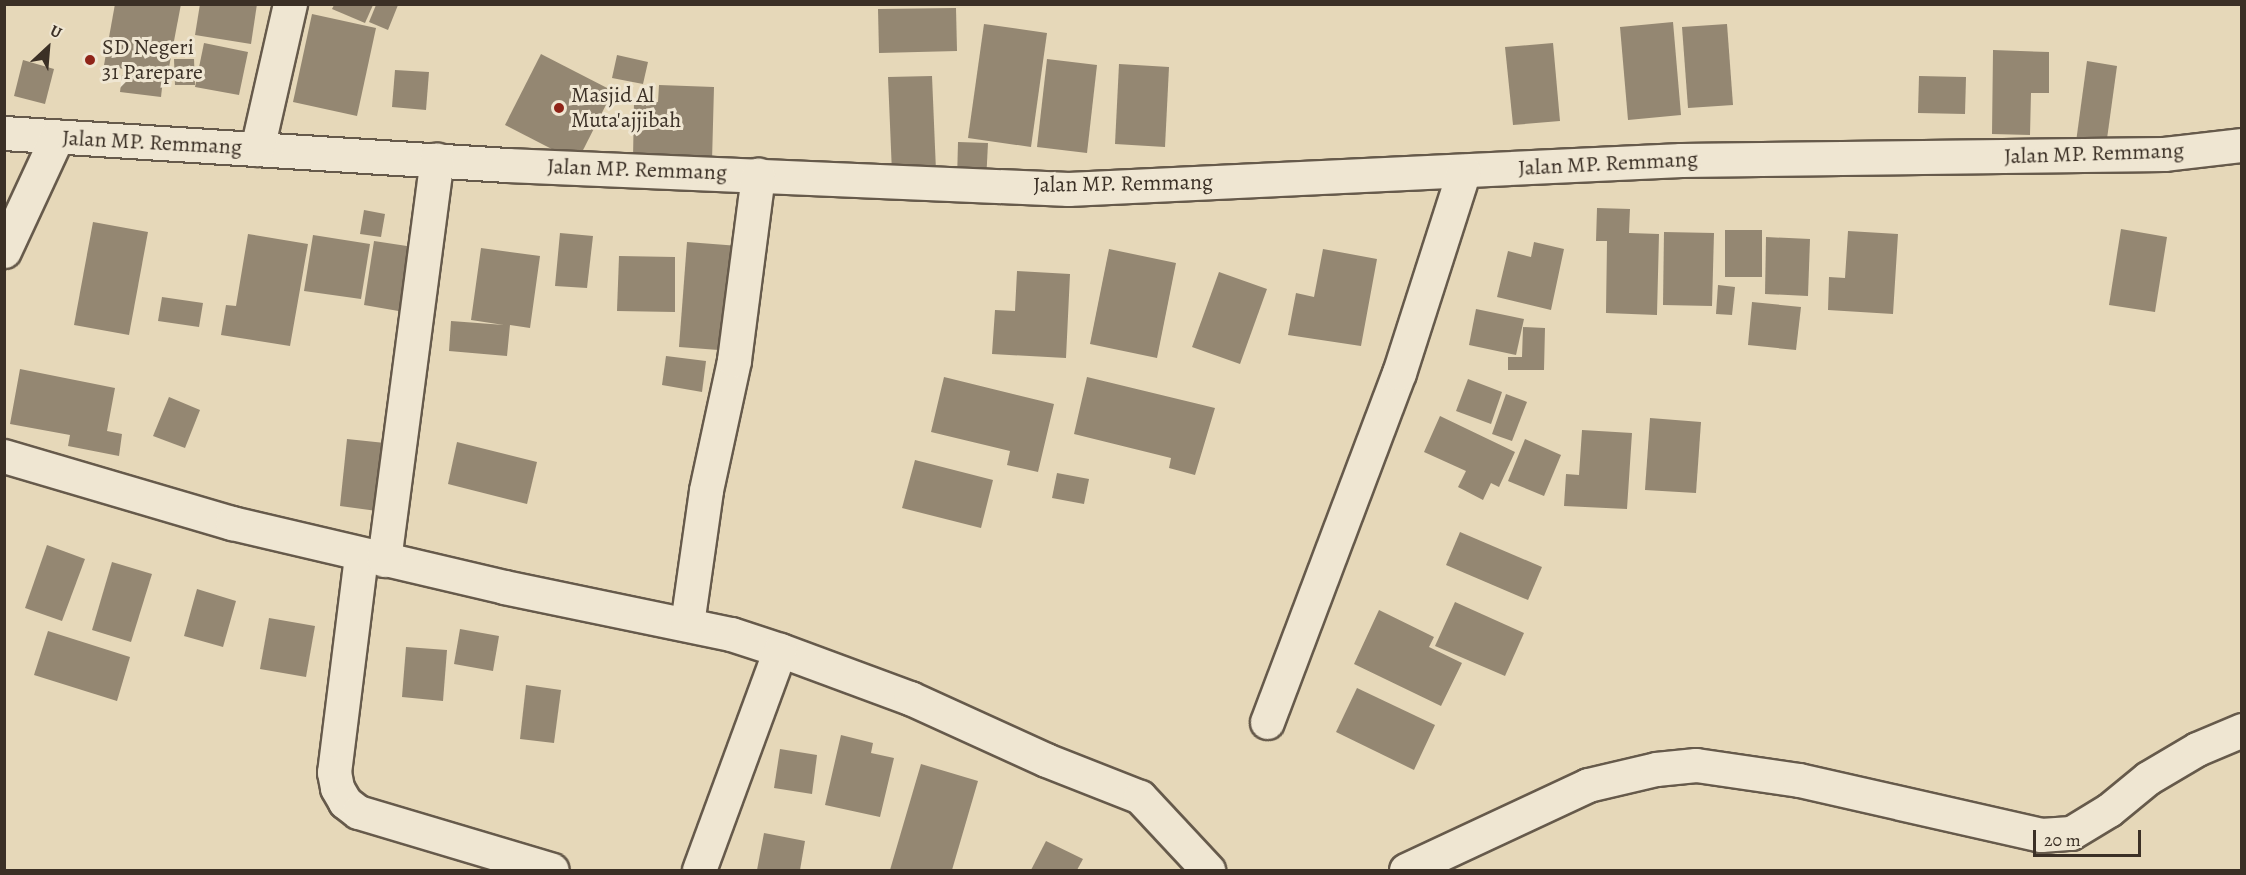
<!DOCTYPE html>
<html>
<head>
<meta charset="utf-8">
<style>
	body { margin:0 }
	#map { position:relative; width:2246px; height:875px; overflow:hidden; background:#e6d8b9; font-family:Alegreya,serif }
	div>[style] { position:absolute }
	[style*='--x'] { left:calc(var(--x)*1px); top:calc(var(--y)*1px); width:calc(var(--w)*1px); rotate:calc(var(--a)*1deg) }
	.building>* { inset:0; background:#948772 }
	.roads { filter:drop-shadow(2px 0 #665a4b) drop-shadow(-2px 0 #665a4b) drop-shadow(0 2px #665a4b) drop-shadow(0 -2px #665a4b) }
	.street>* { height:33px; margin:-16.5px; padding:0 16.5px; transform-origin:16.5px; border-radius:16.5px; background:#efe6d2 }
	.dots>* { width:16px; height:16px; translate:-50% -50%; box-sizing:border-box; border:3px solid #efe6d2; border-radius:50% }
	span { translate:-50% -50%; white-space:nowrap; text-align:center; line-height:1.15; -webkit-text-stroke:6px #efe6d2; paint-order:stroke }
	.poi-label { font-size:22px; color:#3b3026 }
	.left { translate:0 -50%; text-align:left }
	.street-label { font-size:22px; color:#3b3026 }
	.frame { position:absolute; inset:0; border:6px solid #3b3026; pointer-events:none }
	.north { position:absolute; left:18px; top:18px; width:60px; height:60px; -webkit-text-stroke:4px #efe6d2; paint-order:stroke; rotate:26deg; font-size:16px; font-weight:700; line-height:24px; text-align:center; color:#3b3026 }
	.north::after { content:''; display:block; margin:auto; width:21px; height:27px; background:#3b3026; clip-path:polygon(50% 0,100% 100%,50% 72%,0 100%) }
	.scale { position:absolute; left:2033px; top:830px; width:108px; height:27px; box-sizing:border-box; border:3px solid #3b3026; border-top:0; padding-left:8px; font-size:18px; line-height:21px; white-space:nowrap; color:#3b3026; -webkit-text-stroke:4px #efe6d2; paint-order:stroke }
</style>
</head>
<body>
<div id="map">
	<div class="building">
		<i style="clip-path:polygon(115px 4px,181px 4px,167px 78px,104px 65px)"></i>
		<i style="clip-path:polygon(200px 4px,257px 4px,251px 44px,195px 35px)"></i>
		<i style="clip-path:polygon(334px 5px,373px 5px,365px 23px,332px 9px)"></i>
		<i style="clip-path:polygon(376px 5px,398px 5px,388px 30px,369px 22px)"></i>
		<i style="clip-path:polygon(956px 8px,957px 51px,879px 53px,878px 9px)"></i>
		<i style="clip-path:polygon(312px 14px,376px 28px,357px 116px,293px 102px)"></i>
		<i style="clip-path:polygon(1673px 22px,1681px 115px,1628px 120px,1620px 27px)"></i>
		<i style="clip-path:polygon(984px 24px,1047px 33px,1031px 147px,968px 138px)"></i>
		<i style="clip-path:polygon(1727px 24px,1733px 105px,1688px 108px,1682px 27px)"></i>
		<i style="clip-path:polygon(204px 43px,248px 52px,239px 95px,195px 87px)"></i>
		<i style="clip-path:polygon(1553px 43px,1560px 121px,1513px 125px,1505px 47px)"></i>
		<i style="clip-path:polygon(1993px 50px,2049px 52px,2049px 93px,2031px 93px,2030px 135px,1992px 134px)"></i>
		<i style="clip-path:polygon(541px 54px,613px 91px,577px 162px,505px 125px)"></i>
		<i style="clip-path:polygon(617px 55px,648px 62px,643px 84px,612px 78px)"></i>
		<i style="clip-path:polygon(174px 59px,194px 59px,195px 85px,175px 85px)"></i>
		<i style="clip-path:polygon(1047px 59px,1097px 65px,1087px 153px,1037px 147px)"></i>
		<i style="clip-path:polygon(23px 60px,54px 69px,45px 104px,14px 96px)"></i>
		<i style="clip-path:polygon(2087px 61px,2117px 66px,2106px 146px,2076px 142px)"></i>
		<i style="clip-path:polygon(1119px 64px,1169px 67px,1165px 147px,1115px 144px)"></i>
		<i style="clip-path:polygon(395px 70px,429px 72px,426px 110px,392px 107px)"></i>
		<i style="clip-path:polygon(122px 75px,163px 79px,161px 97px,120px 92px)"></i>
		<i style="clip-path:polygon(932px 76px,936px 171px,892px 173px,888px 77px)"></i>
		<i style="clip-path:polygon(1919px 76px,1966px 77px,1965px 114px,1918px 113px)"></i>
		<i style="clip-path:polygon(659px 85px,714px 87px,712px 161px,633px 159px,634px 101px,658px 102px)"></i>
		<i style="clip-path:polygon(958px 142px,988px 143px,986px 182px,957px 181px)"></i>
		<i style="clip-path:polygon(1597px 208px,1630px 209px,1629px 233px,1659px 234px,1657px 315px,1606px 313px,1607px 241px,1596px 241px)"></i>
		<i style="clip-path:polygon(364px 210px,385px 214px,381px 237px,360px 234px)"></i>
		<i style="clip-path:polygon(93px 222px,148px 232px,129px 335px,74px 325px)"></i>
		<i style="clip-path:polygon(2121px 229px,2167px 237px,2155px 312px,2109px 305px)"></i>
		<i style="clip-path:polygon(1725px 230px,1762px 230px,1762px 277px,1725px 277px)"></i>
		<i style="clip-path:polygon(1848px 231px,1898px 234px,1893px 314px,1828px 310px,1829px 277px,1845px 278px)"></i>
		<i style="clip-path:polygon(1664px 232px,1714px 233px,1712px 306px,1663px 305px)"></i>
		<i style="clip-path:polygon(560px 233px,593px 236px,587px 288px,555px 286px)"></i>
		<i style="clip-path:polygon(248px 234px,308px 244px,290px 346px,221px 335px,226px 305px,236px 306px)"></i>
		<i style="clip-path:polygon(313px 235px,370px 244px,361px 299px,304px 291px)"></i>
		<i style="clip-path:polygon(1766px 237px,1810px 239px,1808px 296px,1765px 294px)"></i>
		<i style="clip-path:polygon(374px 241px,420px 248px,410px 313px,364px 305px)"></i>
		<i style="clip-path:polygon(687px 242px,739px 246px,732px 351px,679px 347px)"></i>
		<i style="clip-path:polygon(1534px 242px,1564px 249px,1551px 310px,1497px 297px,1508px 251px,1531px 257px)"></i>
		<i style="clip-path:polygon(481px 248px,540px 256px,530px 328px,510px 325px,507px 356px,449px 351px,451px 321px,504px 325px,471px 320px)"></i>
		<i style="clip-path:polygon(1109px 249px,1176px 263px,1157px 358px,1090px 344px)"></i>
		<i style="clip-path:polygon(1323px 249px,1377px 259px,1361px 346px,1288px 335px,1296px 293px,1314px 297px)"></i>
		<i style="clip-path:polygon(619px 256px,675px 257px,675px 312px,617px 311px)"></i>
		<i style="clip-path:polygon(1017px 271px,1070px 274px,1066px 358px,992px 354px,995px 310px,1015px 311px)"></i>
		<i style="clip-path:polygon(1219px 272px,1267px 289px,1240px 364px,1192px 347px)"></i>
		<i style="clip-path:polygon(1718px 285px,1735px 287px,1732px 315px,1716px 314px)"></i>
		<i style="clip-path:polygon(162px 297px,203px 303px,199px 327px,158px 321px)"></i>
		<i style="clip-path:polygon(1752px 302px,1801px 307px,1796px 350px,1748px 345px)"></i>
		<i style="clip-path:polygon(1476px 309px,1524px 319px,1516px 355px,1469px 345px)"></i>
		<i style="clip-path:polygon(1523px 327px,1545px 328px,1544px 370px,1508px 370px,1508px 357px,1522px 357px)"></i>
		<i style="clip-path:polygon(666px 356px,706px 361px,702px 392px,662px 385px)"></i>
		<i style="clip-path:polygon(20px 369px,115px 388px,107px 431px,122px 434px,119px 456px,68px 446px,70px 435px,10px 424px)"></i>
		<i style="clip-path:polygon(944px 377px,1054px 404px,1038px 472px,1007px 465px,1010px 451px,931px 432px)"></i>
		<i style="clip-path:polygon(1087px 377px,1215px 408px,1195px 475px,1169px 468px,1171px 458px,1074px 434px)"></i>
		<i style="clip-path:polygon(1468px 379px,1502px 392px,1491px 424px,1456px 411px)"></i>
		<i style="clip-path:polygon(1506px 394px,1527px 402px,1512px 441px,1492px 434px)"></i>
		<i style="clip-path:polygon(169px 397px,200px 410px,185px 448px,153px 436px)"></i>
		<i style="clip-path:polygon(1440px 416px,1515px 452px,1499px 487px,1491px 483px,1483px 500px,1458px 487px,1466px 471px,1424px 452px)"></i>
		<i style="clip-path:polygon(1650px 418px,1701px 422px,1696px 493px,1645px 490px)"></i>
		<i style="clip-path:polygon(1582px 430px,1632px 433px,1627px 509px,1564px 506px,1566px 474px,1579px 475px)"></i>
		<i style="clip-path:polygon(347px 439px,385px 443px,377px 511px,340px 506px)"></i>
		<i style="clip-path:polygon(1525px 439px,1561px 455px,1544px 496px,1508px 481px)"></i>
		<i style="clip-path:polygon(457px 442px,537px 462px,527px 504px,448px 484px)"></i>
		<i style="clip-path:polygon(915px 460px,993px 480px,981px 528px,902px 508px)"></i>
		<i style="clip-path:polygon(1057px 473px,1089px 479px,1084px 504px,1052px 498px)"></i>
		<i style="clip-path:polygon(1460px 532px,1542px 567px,1528px 600px,1446px 565px)"></i>
		<i style="clip-path:polygon(47px 545px,85px 559px,62px 621px,25px 608px)"></i>
		<i style="clip-path:polygon(112px 562px,152px 574px,131px 642px,92px 630px)"></i>
		<i style="clip-path:polygon(197px 589px,236px 601px,223px 647px,184px 636px)"></i>
		<i style="clip-path:polygon(1455px 602px,1524px 633px,1505px 676px,1435px 646px)"></i>
		<i style="clip-path:polygon(1379px 610px,1434px 637px,1429px 647px,1462px 663px,1441px 706px,1354px 664px)"></i>
		<i style="clip-path:polygon(269px 618px,315px 626px,306px 677px,260px 669px)"></i>
		<i style="clip-path:polygon(460px 629px,499px 636px,493px 671px,454px 664px)"></i>
		<i style="clip-path:polygon(48px 631px,130px 657px,117px 701px,34px 675px)"></i>
		<i style="clip-path:polygon(406px 647px,447px 650px,443px 701px,402px 697px)"></i>
		<i style="clip-path:polygon(526px 685px,561px 690px,554px 743px,520px 739px)"></i>
		<i style="clip-path:polygon(1357px 688px,1435px 725px,1414px 770px,1336px 732px)"></i>
		<i style="clip-path:polygon(841px 735px,873px 743px,871px 753px,894px 758px,880px 817px,825px 805px)"></i>
		<i style="clip-path:polygon(780px 749px,817px 755px,812px 794px,774px 788px)"></i>
		<i style="clip-path:polygon(921px 764px,978px 781px,952px 870px,890px 870px)"></i>
		<i style="clip-path:polygon(764px 833px,805px 841px,800px 870px,757px 870px)"></i>
		<i style="clip-path:polygon(1046px 841px,1083px 859px,1077px 870px,1031px 870px)"></i>
	</div>
	<div class="roads">
		<div class="street">
			<i style="--x:4;--y:133;--w:504;--a:3.64"></i>
			<i style="--x:507;--y:165;--w:562;--a:2.45"></i>
			<i style="--x:1068;--y:189;--w:614;--a:-2.71"></i>
			<i style="--x:1681;--y:160;--w:483;--a:-0.7"></i>
			<i style="--x:2164;--y:154;--w:79;--a:-6.6"></i>
			<i style="--x:257;--y:149;--w:149;--a:-77.2"></i>
			<i style="--x:4;--y:251;--w:126;--a:-65.1"></i>
			<i style="--x:4;--y:456;--w:238;--a:16.4"></i>
			<i style="--x:232;--y:523;--w:279;--a:13.2"></i>
			<i style="--x:504;--y:587;--w:232;--a:11.7"></i>
			<i style="--x:731;--y:634;--w:52;--a:18.1"></i>
			<i style="--x:780;--y:650;--w:139;--a:20.3"></i>
			<i style="--x:910;--y:698;--w:149;--a:24.5"></i>
			<i style="--x:1046;--y:760;--w:101;--a:21.5"></i>
			<i style="--x:1140;--y:797;--w:100;--a:47"></i>
			<i style="--x:361;--y:556;--w:218;--a:97.1"></i>
			<i style="--x:334;--y:772;--w:16;--a:79"></i>
			<i style="--x:337;--y:788;--w:16;--a:60"></i>
			<i style="--x:345;--y:802;--w:16;--a:38"></i>
			<i style="--x:358;--y:812;--w:202;--a:16.6"></i>
			<i style="--x:384;--y:560;--w:404;--a:-82.5"></i>
			<i style="--x:687;--y:624;--w:135;--a:-81.9"></i>
			<i style="--x:706;--y:490;--w:133;--a:-77.8"></i>
			<i style="--x:734;--y:360;--w:187;--a:-82.6"></i>
			<i style="--x:1267;--y:722;--w:373;--a:-69.3"></i>
			<i style="--x:1399;--y:373;--w:212;--a:-72.2"></i>
			<i style="--x:699;--y:870;--w:234;--a:-69.8"></i>
			<i style="--x:1406;--y:870;--w:201;--a:-25"></i>
			<i style="--x:1588;--y:785;--w:70;--a:-13.2"></i>
			<i style="--x:1656;--y:769;--w:40;--a:-5.7"></i>
			<i style="--x:1696;--y:765;--w:104;--a:8.3"></i>
			<i style="--x:1799;--y:780;--w:248;--a:12.8"></i>
			<i style="--x:2041;--y:835;--w:30;--a:-4"></i>
			<i style="--x:2071;--y:833;--w:44;--a:-31.2"></i>
			<i style="--x:2109;--y:810;--w:50;--a:-39.4"></i>
			<i style="--x:2148;--y:778;--w:57;--a:-30.6"></i>
			<i style="--x:2197;--y:749;--w:49;--a:-22.9"></i>
		</div>
	</div>
	<div class="dots">
		<i style="left:90px;top:60px;background:#8f2418"></i>
		<i style="left:559px;top:108px;background:#8f2418"></i>
	</div>
	<div class="poi-label">
		<span class="left" style="left:102px;top:60px">SD Negeri<br>31 Parepare</span>
		<span class="left" style="left:571px;top:108px">Masjid Al<br>Muta'ajjibah</span>
	</div>
	<div class="street-label">
		<span style="left:152px;top:143px;rotate:3deg">Jalan MP. Remmang</span>
		<span style="left:2094px;top:154px;rotate:-2deg">Jalan MP. Remmang</span>
		<span style="left:1608px;top:164px;rotate:-3deg">Jalan MP. Remmang</span>
		<span style="left:637px;top:170px;rotate:2deg">Jalan MP. Remmang</span>
		<span style="left:1123px;top:184px;rotate:-1deg">Jalan MP. Remmang</span>
	</div>
	<div class="frame"></div>
	<div class="north">U</div>
	<div class="scale">20 m</div>
</div>
</body>
</html>
